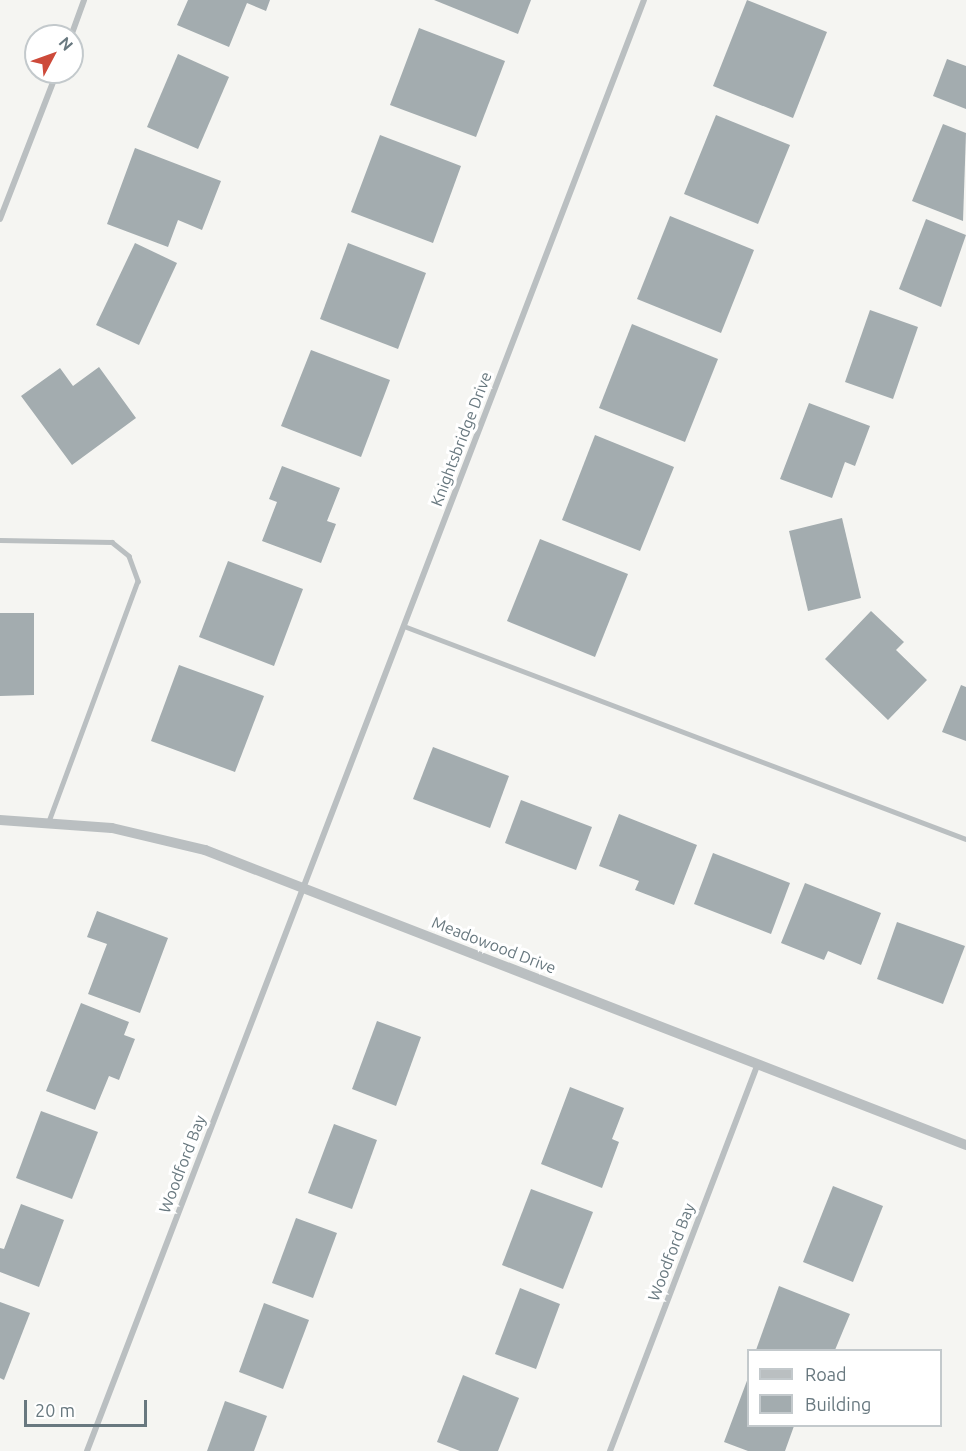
<!DOCTYPE html>
<html>
<head>
<meta charset="utf-8">
<style>
	body { margin:0 }
	#map { position:relative; width:966px; height:1451px; overflow:hidden; background:#f5f5f2; font-family:Ubuntu,sans-serif }
	div>[style] { position:absolute }
	[style*='--x'] { left:calc(var(--x)*1px); top:calc(var(--y)*1px); width:calc(var(--w)*1px); rotate:calc(var(--a)*1deg) }
	.building>* { inset:0; background:#a3acaf }
	.service>* { height:4.5px; margin:-2.25px; padding:0 2.25px; transform-origin:2.25px; border-radius:2.25px; background:#babfc1 }
	.minor>* { height:6px; margin:-3px; padding:0 3px; transform-origin:3px; border-radius:3px; background:#babfc1 }
	.tertiary>* { height:10px; margin:-5px; padding:0 5px; transform-origin:5px; border-radius:5px; background:#babfc1 }
	span { translate:-50% -50%; white-space:nowrap; text-align:center; line-height:1.15; -webkit-text-stroke:6px #fff; paint-order:stroke }
	.street-label { font-size:16px; color:#68787f }
	.legend { position:absolute; left:747px; top:1349px; width:195px; height:78px; box-sizing:border-box; background:#fff; border:2px solid #c3c9cc; margin:0; padding:8px 10px; list-style:none; font-size:18px; color:#68787f }
	.legend li { display:flex; align-items:center; gap:12px; height:30px }
	.legend b { width:30px; border:2px solid #c3c9cc }
	.north { position:absolute; left:24px; top:24px; width:60px; height:60px; box-sizing:border-box; background:#fff; border:2px solid #c3c9cc; border-radius:50%; rotate:49deg; font-size:16px; font-weight:700; line-height:24px; text-align:center; color:#68787f }
	.north::after { content:''; display:block; margin:auto; width:21px; height:27px; background:#cd4a3a; clip-path:polygon(50% 0,100% 100%,50% 72%,0 100%) }
	.scale { position:absolute; left:24px; top:1400px; width:123px; height:27px; box-sizing:border-box; border:3px solid #68787f; border-top:0; padding-left:8px; font-size:18px; line-height:21px; white-space:nowrap; color:#68787f; -webkit-text-stroke:4px #fff; paint-order:stroke }
</style>
</head>
<body>
<div id="map">
	<div class="building">
		<i style="clip-path:polygon(188px 0,270px 0,266px 11px,247px 3px,229px 47px,177px 25px)"></i>
		<i style="clip-path:polygon(434px 0,531px 0,518px 34px)"></i>
		<i style="clip-path:polygon(747px 0,827px 32px,793px 118px,713px 86px)"></i>
		<i style="clip-path:polygon(419px 28px,505px 61px,476px 137px,390px 105px)"></i>
		<i style="clip-path:polygon(178px 54px,229px 77px,198px 149px,147px 127px)"></i>
		<i style="clip-path:polygon(947px 59px,966px 66px,966px 109px,933px 96px)"></i>
		<i style="clip-path:polygon(716px 115px,790px 145px,758px 224px,684px 194px)"></i>
		<i style="clip-path:polygon(943px 124px,966px 133px,963px 221px,912px 201px)"></i>
		<i style="clip-path:polygon(380px 135px,461px 166px,433px 243px,351px 212px)"></i>
		<i style="clip-path:polygon(135px 148px,221px 181px,202px 230px,178px 220px,168px 247px,107px 224px)"></i>
		<i style="clip-path:polygon(670px 216px,754px 250px,721px 333px,637px 299px)"></i>
		<i style="clip-path:polygon(926px 219px,966px 235px,941px 307px,899px 289px)"></i>
		<i style="clip-path:polygon(135px 243px,177px 263px,139px 345px,96px 325px)"></i>
		<i style="clip-path:polygon(348px 243px,426px 273px,398px 349px,320px 319px)"></i>
		<i style="clip-path:polygon(870px 310px,918px 327px,893px 399px,845px 382px)"></i>
		<i style="clip-path:polygon(632px 324px,718px 359px,685px 442px,599px 408px)"></i>
		<i style="clip-path:polygon(311px 350px,390px 380px,361px 457px,281px 426px)"></i>
		<i style="clip-path:polygon(99px 367px,136px 418px,72px 465px,21px 396px,60px 368px,73px 386px)"></i>
		<i style="clip-path:polygon(809px 403px,870px 426px,855px 466px,845px 462px,832px 498px,780px 479px)"></i>
		<i style="clip-path:polygon(595px 435px,674px 467px,640px 551px,562px 520px)"></i>
		<i style="clip-path:polygon(282px 466px,340px 488px,327px 521px,336px 524px,321px 563px,262px 541px,277px 502px,269px 499px)"></i>
		<i style="clip-path:polygon(842px 518px,861px 598px,808px 611px,789px 531px)"></i>
		<i style="clip-path:polygon(540px 539px,628px 574px,595px 657px,507px 621px)"></i>
		<i style="clip-path:polygon(228px 561px,303px 589px,274px 666px,199px 637px)"></i>
		<i style="clip-path:polygon(871px 611px,904px 642px,896px 650px,927px 680px,888px 720px,825px 659px)"></i>
		<i style="clip-path:polygon(0 613px,34px 613px,34px 695px,0 696px)"></i>
		<i style="clip-path:polygon(179px 665px,264px 696px,235px 772px,151px 741px)"></i>
		<i style="clip-path:polygon(961px 685px,966px 687px,966px 741px,942px 732px)"></i>
		<i style="clip-path:polygon(433px 747px,509px 776px,490px 828px,413px 799px)"></i>
		<i style="clip-path:polygon(521px 800px,592px 827px,576px 870px,505px 843px)"></i>
		<i style="clip-path:polygon(619px 814px,697px 845px,674px 905px,635px 890px,639px 881px,599px 866px)"></i>
		<i style="clip-path:polygon(713px 853px,790px 883px,771px 934px,694px 904px)"></i>
		<i style="clip-path:polygon(805px 883px,881px 913px,861px 965px,828px 951px,824px 960px,781px 943px)"></i>
		<i style="clip-path:polygon(97px 911px,168px 938px,140px 1013px,88px 994px,107px 944px,87px 937px)"></i>
		<i style="clip-path:polygon(897px 922px,965px 946px,943px 1004px,877px 979px)"></i>
		<i style="clip-path:polygon(81px 1003px,129px 1022px,124px 1035px,135px 1039px,119px 1080px,109px 1076px,95px 1110px,46px 1091px)"></i>
		<i style="clip-path:polygon(377px 1021px,421px 1037px,396px 1106px,352px 1089px)"></i>
		<i style="clip-path:polygon(570px 1087px,624px 1108px,612px 1139px,619px 1142px,602px 1188px,541px 1164px)"></i>
		<i style="clip-path:polygon(41px 1111px,98px 1132px,72px 1199px,16px 1178px)"></i>
		<i style="clip-path:polygon(334px 1124px,377px 1140px,352px 1209px,308px 1193px)"></i>
		<i style="clip-path:polygon(833px 1186px,883px 1206px,853px 1282px,803px 1262px)"></i>
		<i style="clip-path:polygon(531px 1189px,593px 1212px,563px 1289px,502px 1265px)"></i>
		<i style="clip-path:polygon(21px 1204px,64px 1220px,39px 1287px,0 1272px,0 1248px,4px 1249px)"></i>
		<i style="clip-path:polygon(296px 1218px,337px 1233px,313px 1298px,272px 1283px)"></i>
		<i style="clip-path:polygon(779px 1286px,850px 1314px,835px 1350px,756px 1350px)"></i>
		<i style="clip-path:polygon(520px 1288px,560px 1304px,536px 1369px,495px 1354px)"></i>
		<i style="clip-path:polygon(0 1302px,30px 1313px,4px 1380px,0 1378px)"></i>
		<i style="clip-path:polygon(264px 1303px,309px 1320px,283px 1389px,239px 1372px)"></i>
		<i style="clip-path:polygon(463px 1375px,519px 1398px,498px 1451px,460px 1451px,437px 1442px)"></i>
		<i style="clip-path:polygon(748px 1378px,748px 1426px,794px 1426px,785px 1451px,748px 1451px,724px 1442px)"></i>
		<i style="clip-path:polygon(225px 1401px,267px 1416px,254px 1451px,207px 1451px)"></i>
	</div>
	<div class="service">
		<i style="--x:0;--y:540;--w:112;--a:1"></i>
		<i style="--x:112;--y:542;--w:22;--a:39"></i>
		<i style="--x:129;--y:556;--w:27;--a:70"></i>
		<i style="--x:138;--y:581;--w:256;--a:110.3"></i>
		<i style="--x:404;--y:626;--w:601;--a:20.76"></i>
	</div>
	<div class="minor">
		<i style="--x:71;--y:36;--w:38;--a:-70"></i>
		<i style="--x:0;--y:219;--w:158;--a:-68.8"></i>
		<i style="--x:87;--y:1451;--w:1554;--a:-69"></i>
		<i style="--x:610;--y:1451;--w:414;--a:-69.1"></i>
	</div>
	<div class="tertiary">
		<i style="--x:0;--y:820;--w:112;--a:4.1"></i>
		<i style="--x:112;--y:828;--w:96;--a:13.3"></i>
		<i style="--x:205;--y:850;--w:816;--a:21.19"></i>
	</div>
	<div class="street-label">
		<span style="left:461px;top:439px;rotate:-69deg">Knightsbridge Drive</span>
		<span style="left:494px;top:945px;rotate:21deg">Meadowood Drive</span>
		<span style="left:182px;top:1164px;rotate:-69deg">Woodford Bay</span>
		<span style="left:671px;top:1252px;rotate:-69deg">Woodford Bay</span>
	</div>
	<ul class="legend">
	<li><b style="height:8px;background:#babfc1"></b>Road</li>
	<li><b style="height:16px;background:#a3acaf"></b>Building</li>
	</ul>
	<div class="north">N</div>
	<div class="scale">20 m</div>
</div>
</body>
</html>
